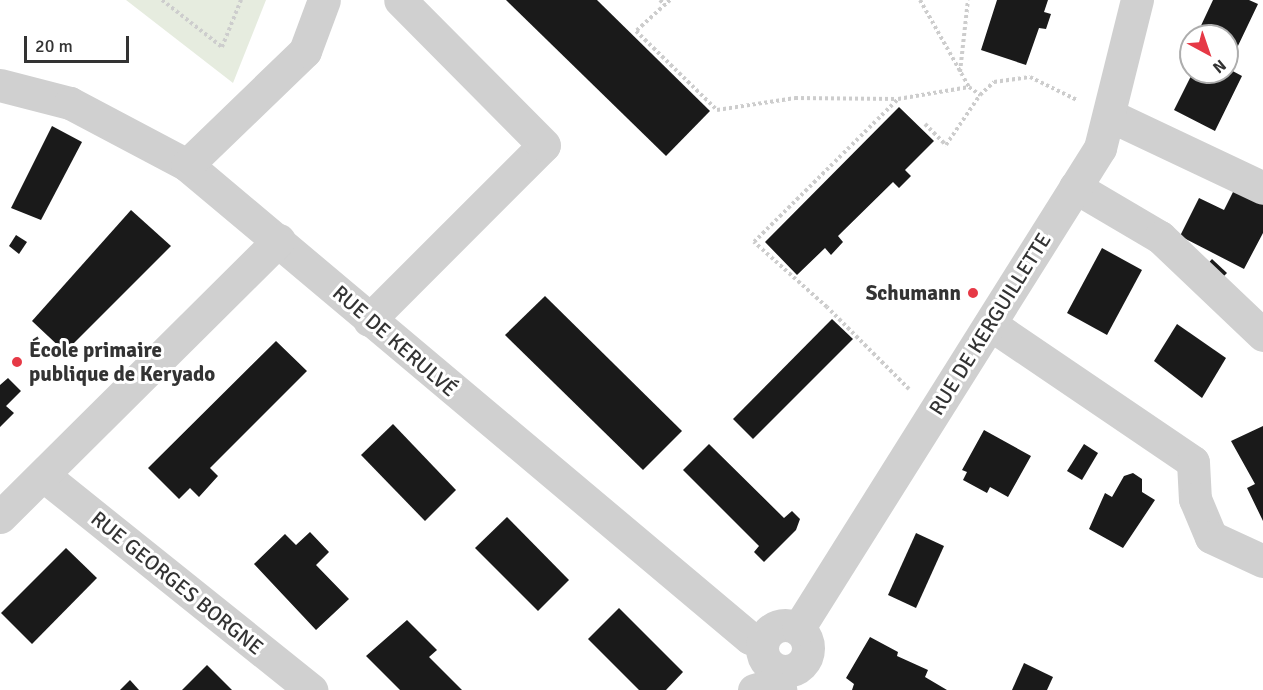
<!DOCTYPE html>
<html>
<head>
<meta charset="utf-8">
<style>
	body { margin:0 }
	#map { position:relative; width:1263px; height:690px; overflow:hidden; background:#fff; font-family:Signika,sans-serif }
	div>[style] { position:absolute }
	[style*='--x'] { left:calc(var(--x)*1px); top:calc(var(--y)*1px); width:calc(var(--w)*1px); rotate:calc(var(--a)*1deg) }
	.green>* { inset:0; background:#e6ecdf }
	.building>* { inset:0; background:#1a1a1a }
	.path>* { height:4px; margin-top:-2px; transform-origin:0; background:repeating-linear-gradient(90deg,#cdcdcd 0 3px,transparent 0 6px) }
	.minor>* { height:33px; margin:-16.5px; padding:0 16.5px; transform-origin:16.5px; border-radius:16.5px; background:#d0d0d0 }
	.tertiary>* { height:33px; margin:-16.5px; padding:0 16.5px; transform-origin:16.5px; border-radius:16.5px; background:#d0d0d0 }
	.tertiary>.ring { margin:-16.5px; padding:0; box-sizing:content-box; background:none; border:33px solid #d0d0d0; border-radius:50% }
	.dots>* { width:16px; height:16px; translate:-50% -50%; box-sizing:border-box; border:3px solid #fff; border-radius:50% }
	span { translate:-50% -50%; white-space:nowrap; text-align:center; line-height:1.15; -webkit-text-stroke:6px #fff; paint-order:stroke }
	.poi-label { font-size:21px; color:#333; font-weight:700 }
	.right { translate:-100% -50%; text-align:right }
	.left { translate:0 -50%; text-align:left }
	.street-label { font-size:21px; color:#333 }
	.north { position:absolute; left:1179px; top:24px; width:60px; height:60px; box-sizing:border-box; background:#fff; border:2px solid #adadad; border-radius:50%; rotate:140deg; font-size:16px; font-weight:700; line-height:24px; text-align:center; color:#333 }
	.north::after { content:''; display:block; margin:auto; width:21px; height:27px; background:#e63946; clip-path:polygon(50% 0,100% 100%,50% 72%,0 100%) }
	.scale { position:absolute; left:24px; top:36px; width:105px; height:27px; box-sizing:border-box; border:3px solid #333; border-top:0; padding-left:8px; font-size:18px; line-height:21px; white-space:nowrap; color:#333; -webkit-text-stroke:4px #fff; paint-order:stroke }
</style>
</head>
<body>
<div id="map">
	<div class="green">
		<i style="clip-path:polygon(126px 0,266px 0,233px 83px)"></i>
	</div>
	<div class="building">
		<i style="clip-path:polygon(506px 0,597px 0,710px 111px,666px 156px)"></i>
		<i style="clip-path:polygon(997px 0,1048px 0,1044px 12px,1051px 14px,1046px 29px,1039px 28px,1026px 65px,981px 50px)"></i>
		<i style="clip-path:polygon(1213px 0,1249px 0,1258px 4px,1236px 50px,1227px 46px,1227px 36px,1198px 32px)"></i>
		<i style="clip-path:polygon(1227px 68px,1242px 76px,1215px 131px,1174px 110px,1193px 72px,1227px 72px)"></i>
		<i style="clip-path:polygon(899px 107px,934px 141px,905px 170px,911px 176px,899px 188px,893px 182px,838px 236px,843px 242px,831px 255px,825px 248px,797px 275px,765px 242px)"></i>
		<i style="clip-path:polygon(52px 126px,82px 142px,41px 220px,11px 208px)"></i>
		<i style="clip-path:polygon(1234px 190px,1263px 204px,1263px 233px,1244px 269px,1180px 236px,1199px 198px,1224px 210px)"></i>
		<i style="clip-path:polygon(131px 210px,171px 246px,65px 352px,32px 321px)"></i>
		<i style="clip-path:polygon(16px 235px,27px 242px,19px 254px,9px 246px)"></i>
		<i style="clip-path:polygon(1102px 248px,1142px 270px,1107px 335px,1067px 313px)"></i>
		<i style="clip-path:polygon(1212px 259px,1227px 273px,1222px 278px,1203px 269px)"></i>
		<i style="clip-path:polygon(545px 296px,682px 431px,643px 470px,505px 335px)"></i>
		<i style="clip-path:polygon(832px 319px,853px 339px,753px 439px,733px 419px)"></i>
		<i style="clip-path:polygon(1177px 324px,1226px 358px,1202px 398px,1154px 361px)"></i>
		<i style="clip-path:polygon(276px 341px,307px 371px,210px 468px,218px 476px,199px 497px,190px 488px,179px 499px,148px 468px)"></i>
		<i style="clip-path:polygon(8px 378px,21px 391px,6px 406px,14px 413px,0 427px,0 385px)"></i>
		<i style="clip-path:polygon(393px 424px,456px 490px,425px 521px,361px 455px)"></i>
		<i style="clip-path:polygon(1263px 426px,1263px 521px,1247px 488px,1255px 484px,1231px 441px)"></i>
		<i style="clip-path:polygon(984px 430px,1031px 456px,1008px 497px,990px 487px,987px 493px,963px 480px,967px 472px,962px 470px)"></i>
		<i style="clip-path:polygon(709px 444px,784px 518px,792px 511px,800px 519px,796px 530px,764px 562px,754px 552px,759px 546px,683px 470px)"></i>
		<i style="clip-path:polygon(1084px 444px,1098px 453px,1082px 480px,1067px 471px)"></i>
		<i style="clip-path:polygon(1133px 473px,1142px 479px,1142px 492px,1155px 500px,1123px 548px,1089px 529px,1105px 493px,1112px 497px,1124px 476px)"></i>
		<i style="clip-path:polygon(507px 517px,569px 580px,538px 611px,475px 548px)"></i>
		<i style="clip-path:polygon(310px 532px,329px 552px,316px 565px,349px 599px,316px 630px,254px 564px,285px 534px,296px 545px)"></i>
		<i style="clip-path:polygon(916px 533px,944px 546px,916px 608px,888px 595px)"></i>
		<i style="clip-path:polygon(66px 548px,97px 578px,32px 644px,1px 613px)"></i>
		<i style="clip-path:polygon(619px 608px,683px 672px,666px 690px,639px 690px,588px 639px)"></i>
		<i style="clip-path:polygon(407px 620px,437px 650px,429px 657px,462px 690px,400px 690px,366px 656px)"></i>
		<i style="clip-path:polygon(870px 637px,898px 652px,897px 656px,928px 670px,925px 677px,947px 690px,852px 690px,854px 684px,846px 678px)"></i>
		<i style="clip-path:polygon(1024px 663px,1053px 677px,1047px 690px,1012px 690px)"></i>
		<i style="clip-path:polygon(207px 665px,232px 690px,182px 690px)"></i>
		<i style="clip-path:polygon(130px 680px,139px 690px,120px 690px)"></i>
	</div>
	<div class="path">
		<i style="--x:162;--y:0;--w:76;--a:38.1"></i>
		<i style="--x:222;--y:47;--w:51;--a:-68"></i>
		<i style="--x:660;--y:0;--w:7;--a:45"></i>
		<i style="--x:670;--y:0;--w:46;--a:137.6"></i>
		<i style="--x:636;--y:31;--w:113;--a:44.3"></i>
		<i style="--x:717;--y:110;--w:79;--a:-8.7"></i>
		<i style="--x:795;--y:98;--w:102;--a:0.6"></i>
		<i style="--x:920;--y:0;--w:100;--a:60.6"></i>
		<i style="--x:969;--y:87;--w:14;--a:36"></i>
		<i style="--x:980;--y:95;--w:19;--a:-43"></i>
		<i style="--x:994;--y:82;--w:36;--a:-8"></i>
		<i style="--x:1030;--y:77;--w:52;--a:26.1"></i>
		<i style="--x:960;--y:72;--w:72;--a:-83.7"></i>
		<i style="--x:925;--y:124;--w:30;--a:45"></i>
		<i style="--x:946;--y:145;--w:60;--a:-55.8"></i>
		<i style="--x:909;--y:389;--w:116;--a:-135"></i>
		<i style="--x:827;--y:307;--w:98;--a:-138.3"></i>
		<i style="--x:754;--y:242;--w:203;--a:-44.8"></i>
		<i style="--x:898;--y:99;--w:72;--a:-9.6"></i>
	</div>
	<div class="minor">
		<i style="--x:0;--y:85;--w:72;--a:14.4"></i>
		<i style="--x:70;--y:103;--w:132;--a:27.9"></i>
		<i style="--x:187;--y:165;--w:735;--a:40.04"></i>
		<i style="--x:750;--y:638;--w:13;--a:18"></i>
		<i style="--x:1111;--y:116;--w:168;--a:25.3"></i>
		<i style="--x:187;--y:165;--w:164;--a:-44"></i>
		<i style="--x:305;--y:51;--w:54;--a:-69.6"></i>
		<i style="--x:1075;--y:187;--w:99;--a:30.5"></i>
		<i style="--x:1160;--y:237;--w:142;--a:43.6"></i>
		<i style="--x:369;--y:320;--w:247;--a:-45"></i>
		<i style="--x:544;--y:145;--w:204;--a:-134.8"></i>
		<i style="--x:990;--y:324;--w:245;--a:34.2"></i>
		<i style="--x:1193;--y:462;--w:37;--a:87"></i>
		<i style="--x:1195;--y:499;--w:41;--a:67.2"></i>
		<i style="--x:1211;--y:537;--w:57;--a:24.8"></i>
		<i style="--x:43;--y:475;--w:344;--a:38.7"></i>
		<i style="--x:0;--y:517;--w:393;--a:-44.8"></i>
	</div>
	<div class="tertiary">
		<i class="ring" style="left:762px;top:625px;width:13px;height:13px"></i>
		<i style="--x:798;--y:629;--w:568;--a:-57.88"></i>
		<i style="--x:1100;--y:148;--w:153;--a:-76"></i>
		<i style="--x:754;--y:690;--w:14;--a:-17"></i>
		<i style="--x:767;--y:686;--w:14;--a:17"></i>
	</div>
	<div class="dots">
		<i style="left:973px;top:293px;background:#e63946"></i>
		<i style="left:17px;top:362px;background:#e63946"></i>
	</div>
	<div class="poi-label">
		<span class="right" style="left:961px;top:293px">Schumann</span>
		<span class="left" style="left:29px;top:362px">École primaire<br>publique de Keryado</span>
	</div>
	<div class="street-label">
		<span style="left:990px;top:324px;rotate:-58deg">RUE DE KERGUILLETTE</span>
		<span style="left:395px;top:341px;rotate:41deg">RUE DE KERULVÉ</span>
		<span style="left:177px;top:583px;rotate:39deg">RUE GEORGES BORGNE</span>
	</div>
	<div class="north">N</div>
	<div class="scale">20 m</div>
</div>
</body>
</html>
